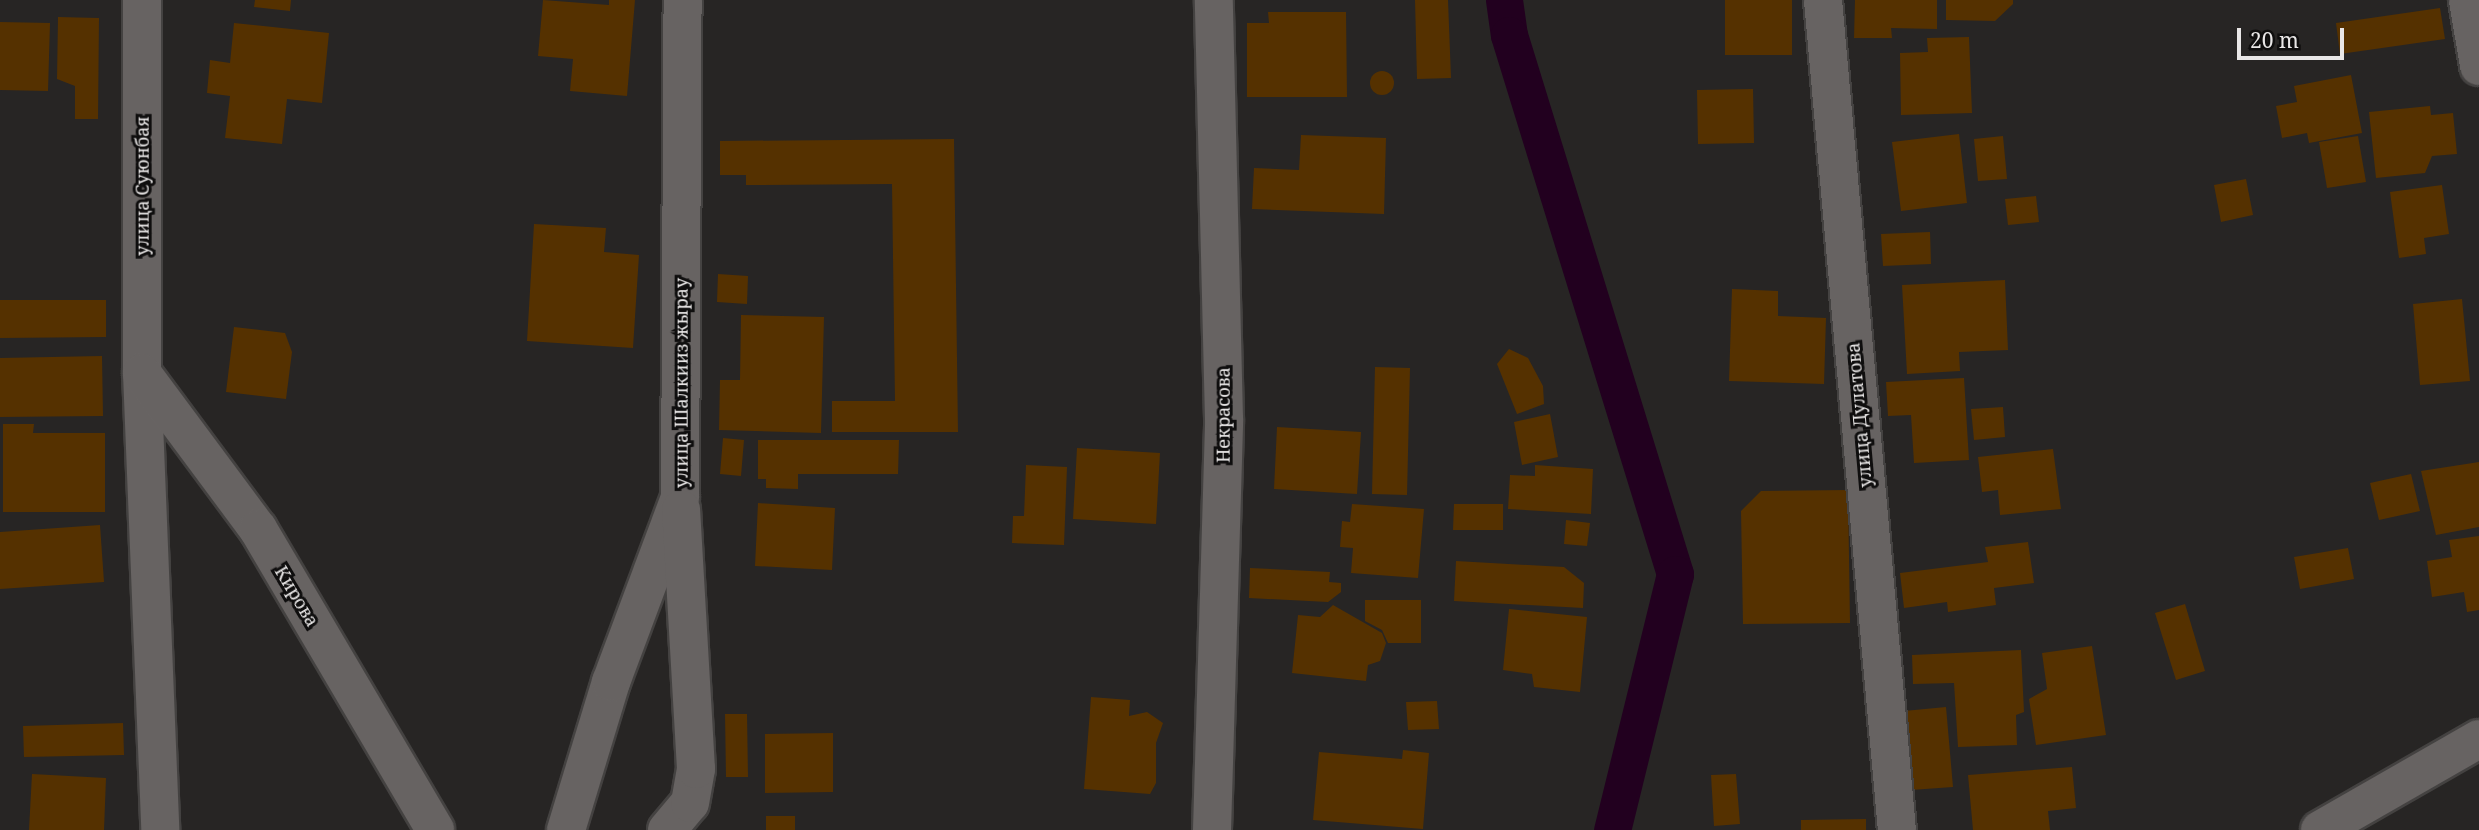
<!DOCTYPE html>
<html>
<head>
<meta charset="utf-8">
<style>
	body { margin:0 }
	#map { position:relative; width:2479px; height:830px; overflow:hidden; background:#272524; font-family:"Noto Serif",serif }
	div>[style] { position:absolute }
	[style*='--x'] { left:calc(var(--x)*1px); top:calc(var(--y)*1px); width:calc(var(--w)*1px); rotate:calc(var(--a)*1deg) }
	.canal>* { height:37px; margin:-18.5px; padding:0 18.5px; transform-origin:18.5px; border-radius:18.5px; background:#22001f }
	.building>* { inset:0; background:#553100 }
	.round { border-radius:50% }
	.roads { filter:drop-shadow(2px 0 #444241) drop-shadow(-2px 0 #444241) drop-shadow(0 2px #444241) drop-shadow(0 -2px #444241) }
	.minor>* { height:38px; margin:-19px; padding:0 19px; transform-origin:19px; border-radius:19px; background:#676362 }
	span { translate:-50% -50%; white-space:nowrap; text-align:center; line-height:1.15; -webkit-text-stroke:6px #0f0e0e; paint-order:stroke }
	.street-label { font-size:18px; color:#e9e7e7 }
	.scale { position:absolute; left:2237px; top:28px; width:107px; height:32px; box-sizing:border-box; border:4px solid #e9e7e7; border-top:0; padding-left:9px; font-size:21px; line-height:24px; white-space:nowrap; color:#e9e7e7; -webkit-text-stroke:5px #0f0e0e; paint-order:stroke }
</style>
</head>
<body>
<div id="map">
	<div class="canal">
		<i style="--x:1504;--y:0;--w:35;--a:82"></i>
		<i style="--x:1509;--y:35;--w:564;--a:72.88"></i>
		<i style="--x:1675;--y:574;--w:264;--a:103.8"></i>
	</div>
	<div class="building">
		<i style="clip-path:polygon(255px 0,291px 0,290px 11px,254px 7px)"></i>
		<i style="clip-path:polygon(543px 0,609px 5px,609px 0,635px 0,627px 96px,570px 91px,573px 59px,538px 56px)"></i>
		<i style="clip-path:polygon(1415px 0,1448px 0,1451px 78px,1417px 79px)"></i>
		<i style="clip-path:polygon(1725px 0,1792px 0,1792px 55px,1725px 55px)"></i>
		<i style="clip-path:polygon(1855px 0,1937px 0,1937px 29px,1891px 28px,1892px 38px,1854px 38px)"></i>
		<i style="clip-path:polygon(1946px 0,2013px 0,2013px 4px,1995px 21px,1946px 20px)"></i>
		<i style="clip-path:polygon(2440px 8px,2445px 39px,2340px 54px,2336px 23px)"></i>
		<i style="clip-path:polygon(1268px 12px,1346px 12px,1347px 97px,1247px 97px,1247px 23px,1269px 23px)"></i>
		<i style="clip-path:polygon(58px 17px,99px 18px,98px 119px,75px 119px,75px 86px,57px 79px)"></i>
		<i style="clip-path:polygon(0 22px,50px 23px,48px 91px,0 90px)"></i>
		<i style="clip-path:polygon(234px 23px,329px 33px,322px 103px,287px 99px,282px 144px,225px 138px,230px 96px,207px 93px,210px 60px,230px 63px)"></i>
		<i style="clip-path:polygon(1969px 37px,1972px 113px,1901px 115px,1900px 53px,1928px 52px,1927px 38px)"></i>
		<i class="round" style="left:1370px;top:71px;width:24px;height:24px"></i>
		<i style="clip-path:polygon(2351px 75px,2362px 133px,2309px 143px,2307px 133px,2282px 138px,2276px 106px,2297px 102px,2294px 86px)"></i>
		<i style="clip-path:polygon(1753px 89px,1754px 143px,1698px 144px,1697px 90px)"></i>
		<i style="clip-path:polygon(2430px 106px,2431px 115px,2453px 113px,2457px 154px,2432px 156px,2425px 173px,2376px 178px,2369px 112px)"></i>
		<i style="clip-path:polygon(1959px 134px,1967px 203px,1901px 211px,1892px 142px)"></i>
		<i style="clip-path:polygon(1301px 135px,1386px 138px,1384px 214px,1252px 209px,1254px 168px,1299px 170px)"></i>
		<i style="clip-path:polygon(2003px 136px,2007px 179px,1978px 181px,1974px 139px)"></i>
		<i style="clip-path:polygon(2358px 136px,2366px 182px,2327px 188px,2319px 142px)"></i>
		<i style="clip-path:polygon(954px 139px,958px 432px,832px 432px,832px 401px,895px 401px,892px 184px,746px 185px,746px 175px,720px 175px,720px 141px)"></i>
		<i style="clip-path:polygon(2246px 179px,2253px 215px,2221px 222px,2214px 185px)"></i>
		<i style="clip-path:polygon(2442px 185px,2449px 234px,2424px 238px,2426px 254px,2399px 258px,2390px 192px)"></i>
		<i style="clip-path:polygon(2036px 196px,2039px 222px,2008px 225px,2005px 199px)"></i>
		<i style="clip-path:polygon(534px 224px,606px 228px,604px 252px,639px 255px,633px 348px,527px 341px)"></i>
		<i style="clip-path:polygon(1930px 232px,1931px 264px,1883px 266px,1881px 234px)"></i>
		<i style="clip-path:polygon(718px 274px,748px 276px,747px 304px,717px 302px)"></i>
		<i style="clip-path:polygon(2005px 280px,2008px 350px,1959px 352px,1960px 371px,1907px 374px,1902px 285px)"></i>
		<i style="clip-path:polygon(1732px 289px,1778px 291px,1778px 316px,1826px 318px,1824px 384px,1729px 381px)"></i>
		<i style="clip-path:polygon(2462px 299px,2470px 381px,2420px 385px,2413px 304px)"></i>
		<i style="clip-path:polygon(0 300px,106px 300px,106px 337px,0 338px)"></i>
		<i style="clip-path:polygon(741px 315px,824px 317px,821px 433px,719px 430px,720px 380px,740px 380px)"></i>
		<i style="clip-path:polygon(234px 327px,285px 333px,292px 352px,286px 399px,226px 392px)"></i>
		<i style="clip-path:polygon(1509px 349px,1528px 358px,1543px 386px,1544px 404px,1517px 414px,1497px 364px)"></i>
		<i style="clip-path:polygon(102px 356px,103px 416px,0 417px,0 358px)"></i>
		<i style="clip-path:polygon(1375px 367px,1410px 368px,1407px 495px,1372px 494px)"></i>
		<i style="clip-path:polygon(1964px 378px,1969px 460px,1914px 463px,1911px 415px,1888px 416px,1886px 382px)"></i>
		<i style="clip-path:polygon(2003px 407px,2005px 437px,1974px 440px,1971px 409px)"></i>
		<i style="clip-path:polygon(1550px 414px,1558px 457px,1522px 465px,1514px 422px)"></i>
		<i style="clip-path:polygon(3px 424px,34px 424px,33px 433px,105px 433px,105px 512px,3px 512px)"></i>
		<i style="clip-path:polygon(1277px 427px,1361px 432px,1357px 494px,1274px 489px)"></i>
		<i style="clip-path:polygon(723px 438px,744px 440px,741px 476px,720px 474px)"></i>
		<i style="clip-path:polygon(758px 440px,899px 440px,898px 474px,798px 474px,798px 489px,766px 488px,766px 479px,758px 479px)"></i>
		<i style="clip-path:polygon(1077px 448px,1160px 453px,1156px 524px,1073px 519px)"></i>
		<i style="clip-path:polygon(2053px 449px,2061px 509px,2000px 515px,1998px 490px,1982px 492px,1978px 457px)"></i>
		<i style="clip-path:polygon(2479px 462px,2479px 527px,2436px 535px,2421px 471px)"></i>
		<i style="clip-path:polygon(1026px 465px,1067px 467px,1064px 545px,1012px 543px,1013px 516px,1024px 516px)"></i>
		<i style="clip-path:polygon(1535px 465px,1593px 469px,1591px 514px,1508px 509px,1510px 475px,1535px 476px)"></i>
		<i style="clip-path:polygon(2411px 474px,2420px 511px,2379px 520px,2370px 483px)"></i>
		<i style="clip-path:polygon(1848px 490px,1850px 623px,1743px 624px,1741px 511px,1761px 491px)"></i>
		<i style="clip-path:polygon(758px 503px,835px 508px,832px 570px,755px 566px)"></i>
		<i style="clip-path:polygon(1352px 504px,1424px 509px,1418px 578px,1351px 573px,1353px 548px,1340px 547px,1342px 521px,1350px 522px)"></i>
		<i style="clip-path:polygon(1454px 504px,1503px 504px,1503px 530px,1453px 530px)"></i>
		<i style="clip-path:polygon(1566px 520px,1590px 523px,1587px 546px,1564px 544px)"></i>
		<i style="clip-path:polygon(100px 525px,104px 582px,0 589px,0 532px)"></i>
		<i style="clip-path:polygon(2479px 536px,2479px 610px,2467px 612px,2464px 592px,2432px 597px,2427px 561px,2452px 557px,2449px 540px)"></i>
		<i style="clip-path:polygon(2028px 542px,2034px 583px,1994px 588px,1996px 605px,1948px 612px,1947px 602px,1904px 608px,1900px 573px,1988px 562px,1985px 547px)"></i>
		<i style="clip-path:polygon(2348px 548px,2354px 579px,2300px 589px,2294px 557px)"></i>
		<i style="clip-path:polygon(1456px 561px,1564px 567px,1584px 583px,1583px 608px,1454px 601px)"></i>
		<i style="clip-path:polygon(1250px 568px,1330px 572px,1329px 582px,1341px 583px,1341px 592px,1328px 602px,1249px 598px)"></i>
		<i style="clip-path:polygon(1365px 600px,1421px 600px,1421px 643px,1388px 643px,1382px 630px,1365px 621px)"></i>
		<i style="clip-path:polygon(2185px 604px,2205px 671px,2176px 680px,2155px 613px)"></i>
		<i style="clip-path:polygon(1333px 605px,1382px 633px,1386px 643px,1380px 661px,1368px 665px,1366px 681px,1292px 673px,1298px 615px,1320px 617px)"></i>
		<i style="clip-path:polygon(1509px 609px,1587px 617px,1580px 692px,1534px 687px,1532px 674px,1503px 670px)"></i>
		<i style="clip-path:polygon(2092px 646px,2106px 735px,2036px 745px,2029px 699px,2047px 689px,2042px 653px)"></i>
		<i style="clip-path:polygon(2021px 650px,2024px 712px,2016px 715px,2017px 745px,1958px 747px,1954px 683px,1913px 684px,1912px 655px)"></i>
		<i style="clip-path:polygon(1091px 697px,1130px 700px,1129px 716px,1147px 712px,1163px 723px,1156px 743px,1156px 783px,1150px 794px,1084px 789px)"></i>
		<i style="clip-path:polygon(1437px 701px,1439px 729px,1408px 730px,1406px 702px)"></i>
		<i style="clip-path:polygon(1946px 707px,1953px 787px,1911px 790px,1904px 711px)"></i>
		<i style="clip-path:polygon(725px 714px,747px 714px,748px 777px,726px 777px)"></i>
		<i style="clip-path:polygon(123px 723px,124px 755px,24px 757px,23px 726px)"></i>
		<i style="clip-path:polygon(833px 733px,833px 792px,765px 793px,765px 734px)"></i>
		<i style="clip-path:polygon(1403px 750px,1429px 753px,1423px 829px,1313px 820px,1319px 752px,1402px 759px)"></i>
		<i style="clip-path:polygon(2072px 767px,2076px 808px,2048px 811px,2050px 830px,1973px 830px,1968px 775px)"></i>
		<i style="clip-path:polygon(32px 774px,106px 778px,104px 830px,29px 830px)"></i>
		<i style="clip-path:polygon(1736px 774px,1740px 824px,1714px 826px,1711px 775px)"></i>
		<i style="clip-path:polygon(766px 816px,795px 816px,795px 830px,766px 830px)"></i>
		<i style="clip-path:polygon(1866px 819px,1866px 830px,1801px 830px,1801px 820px)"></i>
	</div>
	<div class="roads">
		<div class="minor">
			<i style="--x:142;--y:0;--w:373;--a:90"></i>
			<i style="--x:142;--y:373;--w:457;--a:87.7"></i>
			<i style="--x:1823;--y:0;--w:833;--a:84.91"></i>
			<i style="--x:2468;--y:0;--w:67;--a:80.5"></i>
			<i style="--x:142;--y:373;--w:194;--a:53.4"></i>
			<i style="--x:258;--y:529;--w:349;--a:59.5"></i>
			<i style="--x:566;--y:830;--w:155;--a:-73.1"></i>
			<i style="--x:611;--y:682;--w:197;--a:-69.5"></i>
			<i style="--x:680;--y:497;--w:497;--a:-89.7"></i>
			<i style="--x:667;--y:830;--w:35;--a:-50"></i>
			<i style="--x:690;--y:803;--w:35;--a:-80"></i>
			<i style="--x:696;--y:769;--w:260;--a:-93.3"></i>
			<i style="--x:1212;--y:830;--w:411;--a:-88.3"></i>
			<i style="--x:1224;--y:419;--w:419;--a:-91.4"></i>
			<i style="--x:2320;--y:830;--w:183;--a:-29.8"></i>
		</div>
	</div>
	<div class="street-label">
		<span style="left:142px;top:186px;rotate:-90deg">улица Суюнбая</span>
		<span style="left:681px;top:383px;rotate:-90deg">улица Шалкииз жырау</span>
		<span style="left:1223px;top:415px;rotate:-90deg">Некрасова</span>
		<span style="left:1859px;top:415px;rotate:-95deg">улица Дулатова</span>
		<span style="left:297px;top:596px;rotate:59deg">Кирова</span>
	</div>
	<div class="scale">20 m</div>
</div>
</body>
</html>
